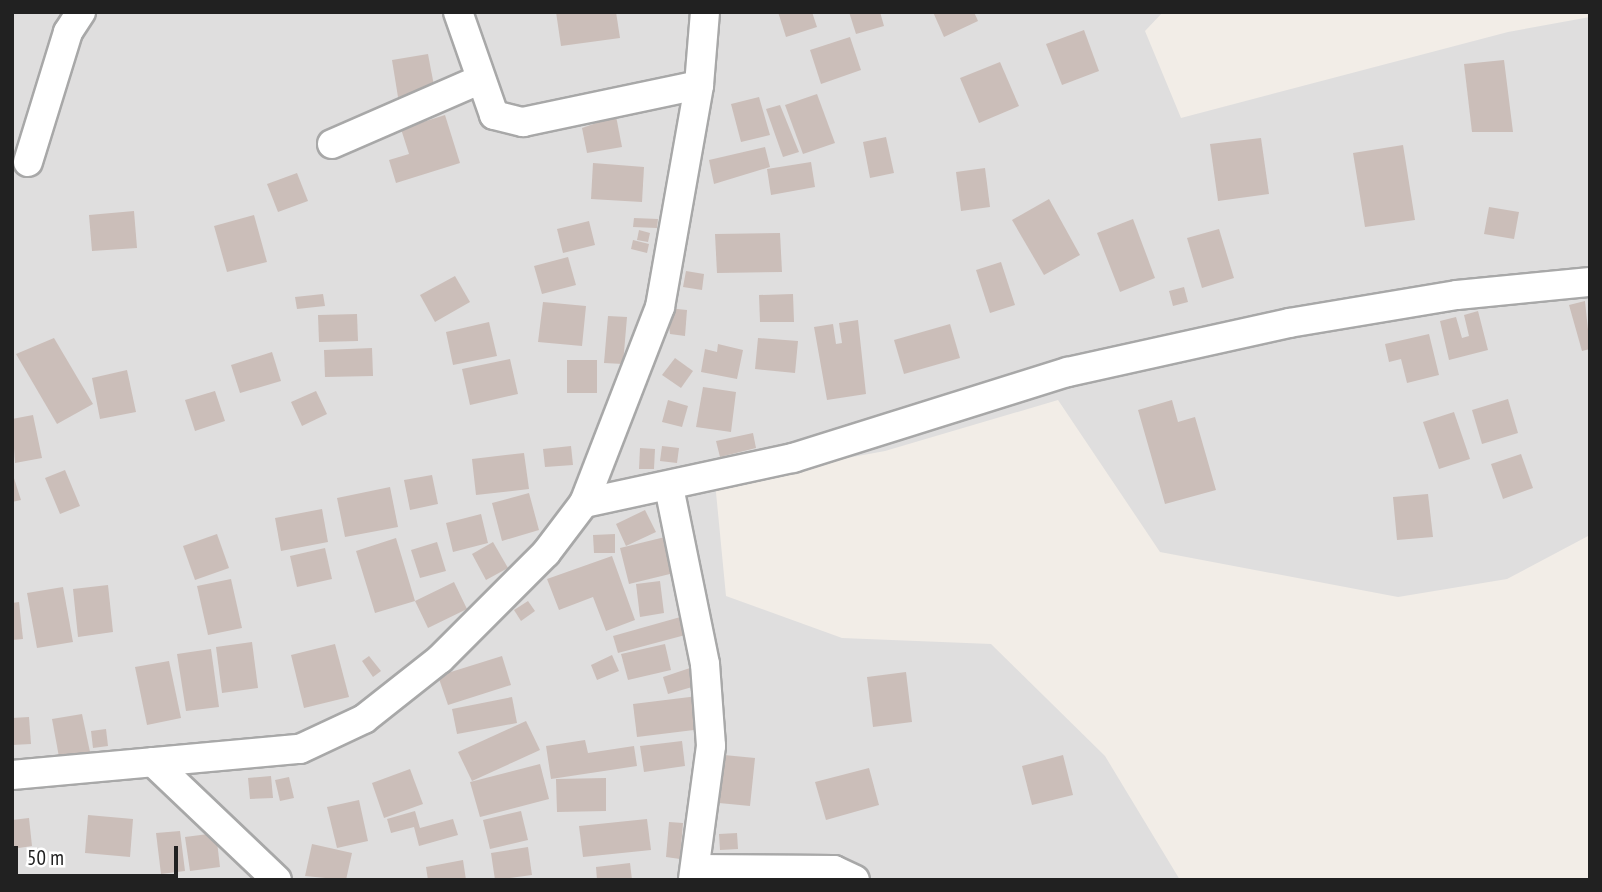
<!DOCTYPE html>
<html>
<head>
<meta charset="utf-8">
<style>
	body { margin:0 }
	#map { position:relative; width:1602px; height:892px; overflow:hidden; background:#f2ede7; font-family:"PT Sans Narrow",sans-serif }
	div>[style] { position:absolute }
	[style*='--x'] { left:calc(var(--x)*1px); top:calc(var(--y)*1px); width:calc(var(--w)*1px); rotate:calc(var(--a)*1deg) }
	.residential>* { inset:0; background:#dfdede }
	.building>* { inset:0; background:#cbbeb9 }
	.roads { filter:drop-shadow(2px 0 #a8a8a8) drop-shadow(-2px 0 #a8a8a8) drop-shadow(0 2px #a8a8a8) drop-shadow(0 -2px #a8a8a8) }
	.minor>* { height:28px; margin:-14px; padding:0 14px; transform-origin:14px; border-radius:14px; background:#fff }
	span { translate:-50% -50%; white-space:nowrap; text-align:center; line-height:1.15; -webkit-text-stroke:7px #fff; paint-order:stroke }
	.frame { position:absolute; inset:0; border:14px solid #212121; pointer-events:none }
	.scale { position:absolute; left:14px; top:846px; width:164px; height:32px; box-sizing:border-box; border:4px solid #212121; border-top:0; padding-left:9px; font-size:21px; line-height:24px; white-space:nowrap; color:#212121; -webkit-text-stroke:5px #fff; paint-order:stroke }
</style>
</head>
<body>
<div id="map">
	<div class="residential">
		<i style="clip-path:polygon(12px 12px,1163px 12px,1145px 31px,1181px 118px,1508px 32px,1590px 17px,1590px 535px,1507px 579px,1398px 597px,1160px 552px,1058px 400px,885px 451px,715px 482px,726px 596px,842px 638px,991px 644px,1105px 756px,1180px 880px,12px 880px)"></i>
	</div>
	<div class="building">
		<i style="clip-path:polygon(556px 12px,616px 12px,620px 38px,561px 46px)"></i>
		<i style="clip-path:polygon(778px 12px,812px 12px,817px 27px,786px 37px)"></i>
		<i style="clip-path:polygon(849px 12px,880px 12px,884px 26px,856px 34px)"></i>
		<i style="clip-path:polygon(933px 12px,974px 12px,978px 21px,944px 37px)"></i>
		<i style="clip-path:polygon(1084px 30px,1099px 71px,1062px 85px,1046px 44px)"></i>
		<i style="clip-path:polygon(850px 37px,861px 70px,821px 84px,810px 50px)"></i>
		<i style="clip-path:polygon(428px 54px,435px 91px,398px 97px,392px 60px)"></i>
		<i style="clip-path:polygon(1504px 60px,1513px 132px,1472px 132px,1464px 64px)"></i>
		<i style="clip-path:polygon(1000px 62px,1019px 106px,979px 123px,960px 78px)"></i>
		<i style="clip-path:polygon(817px 94px,835px 143px,803px 154px,785px 105px)"></i>
		<i style="clip-path:polygon(759px 97px,770px 135px,741px 142px,731px 104px)"></i>
		<i style="clip-path:polygon(780px 105px,799px 152px,783px 157px,766px 109px)"></i>
		<i style="clip-path:polygon(445px 115px,460px 163px,396px 183px,389px 160px,409px 154px,401px 129px)"></i>
		<i style="clip-path:polygon(616px 116px,622px 147px,587px 153px,582px 128px)"></i>
		<i style="clip-path:polygon(886px 137px,894px 173px,870px 178px,863px 142px)"></i>
		<i style="clip-path:polygon(1261px 138px,1269px 194px,1218px 201px,1210px 144px)"></i>
		<i style="clip-path:polygon(1403px 145px,1415px 220px,1365px 227px,1353px 153px)"></i>
		<i style="clip-path:polygon(765px 147px,770px 167px,714px 184px,709px 160px)"></i>
		<i style="clip-path:polygon(811px 162px,815px 187px,771px 195px,767px 169px)"></i>
		<i style="clip-path:polygon(593px 163px,644px 167px,642px 202px,591px 199px)"></i>
		<i style="clip-path:polygon(985px 168px,990px 207px,961px 211px,956px 172px)"></i>
		<i style="clip-path:polygon(297px 173px,308px 201px,278px 212px,267px 184px)"></i>
		<i style="clip-path:polygon(1049px 199px,1080px 255px,1044px 275px,1012px 220px)"></i>
		<i style="clip-path:polygon(1489px 207px,1519px 212px,1514px 239px,1484px 234px)"></i>
		<i style="clip-path:polygon(134px 211px,137px 248px,92px 251px,89px 215px)"></i>
		<i style="clip-path:polygon(254px 215px,267px 262px,227px 272px,214px 226px)"></i>
		<i style="clip-path:polygon(634px 218px,658px 219px,657px 228px,633px 227px)"></i>
		<i style="clip-path:polygon(1133px 219px,1155px 278px,1120px 292px,1097px 233px)"></i>
		<i style="clip-path:polygon(589px 221px,595px 245px,563px 253px,557px 229px)"></i>
		<i style="clip-path:polygon(1219px 229px,1234px 278px,1202px 288px,1187px 238px)"></i>
		<i style="clip-path:polygon(639px 230px,650px 233px,648px 242px,637px 240px)"></i>
		<i style="clip-path:polygon(780px 233px,782px 272px,717px 273px,715px 234px)"></i>
		<i style="clip-path:polygon(633px 240px,649px 244px,647px 253px,631px 249px)"></i>
		<i style="clip-path:polygon(568px 257px,576px 285px,542px 294px,534px 266px)"></i>
		<i style="clip-path:polygon(1001px 262px,1015px 305px,990px 313px,976px 270px)"></i>
		<i style="clip-path:polygon(686px 271px,704px 274px,702px 290px,683px 287px)"></i>
		<i style="clip-path:polygon(455px 276px,470px 302px,435px 322px,420px 295px)"></i>
		<i style="clip-path:polygon(1184px 287px,1188px 302px,1173px 306px,1169px 291px)"></i>
		<i style="clip-path:polygon(323px 294px,325px 306px,297px 309px,295px 297px)"></i>
		<i style="clip-path:polygon(793px 294px,794px 322px,760px 322px,759px 295px)"></i>
		<i style="clip-path:polygon(1585px 301px,1590px 349px,1582px 351px,1569px 305px)"></i>
		<i style="clip-path:polygon(543px 302px,586px 306px,582px 346px,538px 342px)"></i>
		<i style="clip-path:polygon(667px 308px,687px 310px,685px 336px,670px 334px)"></i>
		<i style="clip-path:polygon(1478px 311px,1488px 350px,1449px 360px,1440px 321px,1456px 317px,1462px 338px,1469px 336px,1464px 315px)"></i>
		<i style="clip-path:polygon(357px 314px,358px 341px,319px 342px,318px 315px)"></i>
		<i style="clip-path:polygon(608px 316px,627px 317px,623px 364px,604px 363px)"></i>
		<i style="clip-path:polygon(858px 320px,866px 394px,827px 400px,814px 327px,833px 324px,836px 344px,842px 343px,839px 323px)"></i>
		<i style="clip-path:polygon(489px 322px,497px 356px,453px 365px,446px 332px)"></i>
		<i style="clip-path:polygon(950px 324px,960px 358px,904px 374px,894px 340px)"></i>
		<i style="clip-path:polygon(1429px 334px,1439px 375px,1407px 383px,1401px 359px,1389px 362px,1385px 344px)"></i>
		<i style="clip-path:polygon(54px 338px,93px 404px,57px 424px,16px 354px)"></i>
		<i style="clip-path:polygon(758px 338px,798px 341px,795px 373px,755px 369px)"></i>
		<i style="clip-path:polygon(718px 344px,743px 350px,737px 379px,701px 372px,705px 349px,717px 352px)"></i>
		<i style="clip-path:polygon(372px 348px,373px 376px,325px 377px,324px 350px)"></i>
		<i style="clip-path:polygon(272px 352px,281px 381px,240px 393px,231px 365px)"></i>
		<i style="clip-path:polygon(675px 358px,693px 371px,681px 388px,662px 375px)"></i>
		<i style="clip-path:polygon(510px 359px,518px 394px,470px 405px,462px 369px)"></i>
		<i style="clip-path:polygon(567px 360px,597px 360px,597px 393px,567px 393px)"></i>
		<i style="clip-path:polygon(127px 370px,136px 412px,100px 419px,92px 378px)"></i>
		<i style="clip-path:polygon(703px 387px,736px 392px,731px 432px,696px 427px)"></i>
		<i style="clip-path:polygon(215px 391px,225px 421px,195px 431px,185px 400px)"></i>
		<i style="clip-path:polygon(316px 391px,327px 414px,302px 426px,291px 402px)"></i>
		<i style="clip-path:polygon(1508px 399px,1518px 433px,1482px 444px,1472px 410px)"></i>
		<i style="clip-path:polygon(668px 400px,688px 406px,682px 427px,662px 422px)"></i>
		<i style="clip-path:polygon(1172px 400px,1178px 422px,1195px 417px,1216px 490px,1165px 504px,1138px 410px)"></i>
		<i style="clip-path:polygon(1454px 412px,1470px 459px,1439px 469px,1423px 422px)"></i>
		<i style="clip-path:polygon(33px 415px,42px 458px,15px 463px,12px 419px)"></i>
		<i style="clip-path:polygon(753px 433px,756px 448px,720px 457px,716px 441px)"></i>
		<i style="clip-path:polygon(571px 446px,573px 465px,545px 467px,543px 449px)"></i>
		<i style="clip-path:polygon(662px 446px,679px 448px,677px 463px,660px 461px)"></i>
		<i style="clip-path:polygon(640px 448px,655px 449px,654px 469px,639px 469px)"></i>
		<i style="clip-path:polygon(524px 453px,529px 489px,476px 495px,472px 459px)"></i>
		<i style="clip-path:polygon(1521px 454px,1533px 488px,1503px 499px,1491px 464px)"></i>
		<i style="clip-path:polygon(65px 470px,80px 506px,60px 514px,45px 478px)"></i>
		<i style="clip-path:polygon(12px 472px,21px 500px,12px 502px)"></i>
		<i style="clip-path:polygon(432px 475px,438px 504px,410px 510px,404px 480px)"></i>
		<i style="clip-path:polygon(390px 487px,398px 527px,345px 537px,337px 498px)"></i>
		<i style="clip-path:polygon(529px 493px,539px 530px,502px 541px,492px 503px)"></i>
		<i style="clip-path:polygon(1428px 494px,1433px 537px,1397px 540px,1393px 497px)"></i>
		<i style="clip-path:polygon(322px 509px,328px 542px,281px 551px,275px 518px)"></i>
		<i style="clip-path:polygon(645px 510px,656px 532px,626px 546px,616px 524px)"></i>
		<i style="clip-path:polygon(481px 514px,488px 543px,453px 552px,446px 523px)"></i>
		<i style="clip-path:polygon(217px 534px,229px 568px,195px 580px,183px 546px)"></i>
		<i style="clip-path:polygon(615px 534px,615px 553px,594px 553px,593px 535px)"></i>
		<i style="clip-path:polygon(665px 537px,674px 573px,629px 584px,620px 548px)"></i>
		<i style="clip-path:polygon(396px 538px,415px 601px,454px 582px,467px 609px,428px 628px,415px 601px,375px 613px,356px 551px)"></i>
		<i style="clip-path:polygon(437px 542px,446px 571px,420px 578px,411px 550px)"></i>
		<i style="clip-path:polygon(493px 542px,508px 568px,486px 580px,472px 554px)"></i>
		<i style="clip-path:polygon(325px 548px,332px 579px,297px 587px,290px 556px)"></i>
		<i style="clip-path:polygon(612px 556px,635px 620px,606px 631px,593px 597px,559px 610px,547px 579px)"></i>
		<i style="clip-path:polygon(231px 579px,242px 628px,208px 635px,197px 586px)"></i>
		<i style="clip-path:polygon(660px 581px,664px 613px,640px 617px,636px 584px)"></i>
		<i style="clip-path:polygon(108px 585px,113px 632px,78px 637px,73px 589px)"></i>
		<i style="clip-path:polygon(63px 587px,73px 642px,37px 648px,27px 593px)"></i>
		<i style="clip-path:polygon(528px 601px,535px 611px,521px 621px,514px 610px)"></i>
		<i style="clip-path:polygon(19px 602px,23px 639px,12px 640px,12px 603px)"></i>
		<i style="clip-path:polygon(684px 616px,689px 634px,618px 653px,613px 636px)"></i>
		<i style="clip-path:polygon(252px 642px,258px 688px,222px 693px,216px 647px)"></i>
		<i style="clip-path:polygon(335px 644px,349px 697px,304px 708px,291px 655px)"></i>
		<i style="clip-path:polygon(665px 644px,671px 670px,628px 680px,621px 654px)"></i>
		<i style="clip-path:polygon(211px 649px,219px 707px,186px 711px,177px 654px)"></i>
		<i style="clip-path:polygon(612px 655px,619px 671px,597px 680px,591px 665px)"></i>
		<i style="clip-path:polygon(369px 656px,381px 671px,373px 677px,362px 661px)"></i>
		<i style="clip-path:polygon(502px 656px,511px 685px,448px 705px,438px 676px)"></i>
		<i style="clip-path:polygon(169px 661px,181px 718px,147px 725px,135px 667px)"></i>
		<i style="clip-path:polygon(693px 667px,699px 685px,668px 694px,663px 677px)"></i>
		<i style="clip-path:polygon(906px 672px,912px 722px,873px 727px,867px 677px)"></i>
		<i style="clip-path:polygon(698px 696px,702px 729px,637px 737px,633px 704px)"></i>
		<i style="clip-path:polygon(512px 697px,517px 723px,457px 734px,452px 709px)"></i>
		<i style="clip-path:polygon(82px 714px,90px 752px,59px 757px,52px 719px)"></i>
		<i style="clip-path:polygon(29px 717px,31px 744px,12px 745px,12px 718px)"></i>
		<i style="clip-path:polygon(526px 721px,540px 750px,472px 781px,458px 752px)"></i>
		<i style="clip-path:polygon(106px 729px,108px 746px,93px 748px,91px 731px)"></i>
		<i style="clip-path:polygon(585px 740px,588px 753px,634px 746px,637px 766px,551px 779px,546px 746px)"></i>
		<i style="clip-path:polygon(682px 741px,685px 766px,644px 772px,640px 746px)"></i>
		<i style="clip-path:polygon(724px 755px,755px 758px,750px 806px,719px 803px)"></i>
		<i style="clip-path:polygon(1063px 755px,1073px 795px,1032px 805px,1022px 766px)"></i>
		<i style="clip-path:polygon(540px 764px,549px 799px,480px 817px,470px 782px)"></i>
		<i style="clip-path:polygon(869px 768px,879px 805px,826px 820px,815px 782px)"></i>
		<i style="clip-path:polygon(410px 769px,423px 804px,384px 818px,372px 783px)"></i>
		<i style="clip-path:polygon(271px 776px,273px 798px,250px 799px,248px 778px)"></i>
		<i style="clip-path:polygon(289px 777px,294px 798px,280px 801px,275px 780px)"></i>
		<i style="clip-path:polygon(606px 778px,606px 811px,557px 812px,556px 779px)"></i>
		<i style="clip-path:polygon(359px 800px,368px 841px,337px 848px,327px 807px)"></i>
		<i style="clip-path:polygon(415px 811px,420px 828px,453px 819px,458px 835px,419px 846px,414px 827px,391px 833px,387px 819px)"></i>
		<i style="clip-path:polygon(521px 811px,528px 840px,490px 849px,483px 820px)"></i>
		<i style="clip-path:polygon(88px 815px,133px 819px,130px 857px,85px 853px)"></i>
		<i style="clip-path:polygon(29px 818px,32px 846px,12px 849px,12px 820px)"></i>
		<i style="clip-path:polygon(647px 819px,651px 850px,583px 857px,579px 826px)"></i>
		<i style="clip-path:polygon(669px 822px,683px 823px,680px 859px,666px 857px)"></i>
		<i style="clip-path:polygon(180px 831px,185px 871px,161px 874px,156px 833px)"></i>
		<i style="clip-path:polygon(216px 833px,220px 867px,190px 871px,185px 837px)"></i>
		<i style="clip-path:polygon(737px 833px,738px 849px,720px 850px,719px 834px)"></i>
		<i style="clip-path:polygon(312px 844px,352px 853px,346px 880px,305px 876px)"></i>
		<i style="clip-path:polygon(528px 847px,532px 875px,495px 880px,491px 853px)"></i>
		<i style="clip-path:polygon(463px 860px,466px 880px,428px 880px,426px 867px)"></i>
		<i style="clip-path:polygon(630px 863px,632px 880px,597px 880px,596px 867px)"></i>
	</div>
	<div class="roads">
		<div class="minor">
			<i style="--x:458;--y:12;--w:109;--a:70.7"></i>
			<i style="--x:494;--y:115;--w:30;--a:14"></i>
			<i style="--x:523;--y:122;--w:180;--a:-11.9"></i>
			<i style="--x:332;--y:144;--w:160;--a:-23.5"></i>
			<i style="--x:28;--y:162;--w:136;--a:-72.9"></i>
			<i style="--x:68;--y:32;--w:24;--a:-57"></i>
			<i style="--x:669;--y:487;--w:181;--a:78.5"></i>
			<i style="--x:705;--y:664;--w:82;--a:85.8"></i>
			<i style="--x:711;--y:746;--w:135;--a:97.7"></i>
			<i style="--x:584;--y:503;--w:214;--a:-12.2"></i>
			<i style="--x:793;--y:458;--w:288;--a:-17.4"></i>
			<i style="--x:1068;--y:372;--w:226;--a:-12.5"></i>
			<i style="--x:1289;--y:323;--w:170;--a:-9.5"></i>
			<i style="--x:1457;--y:295;--w:134;--a:-5.6"></i>
			<i style="--x:153;--y:762;--w:171;--a:43.6"></i>
			<i style="--x:12;--y:775;--w:289;--a:-5.2"></i>
			<i style="--x:300;--y:749;--w:71;--a:-25.1"></i>
			<i style="--x:364;--y:719;--w:97;--a:-38.3"></i>
			<i style="--x:440;--y:659;--w:150;--a:-45"></i>
			<i style="--x:546;--y:553;--w:63;--a:-52.8"></i>
			<i style="--x:584;--y:503;--w:210;--a:-68.8"></i>
			<i style="--x:660;--y:307;--w:225;--a:-80"></i>
			<i style="--x:699;--y:85;--w:73;--a:-85.3"></i>
			<i style="--x:696;--y:869;--w:138;--a:0.4"></i>
			<i style="--x:834;--y:870;--w:23;--a:25"></i>
		</div>
	</div>
	<div class="frame"></div>
	<div class="scale">50 m</div>
</div>
</body>
</html>
